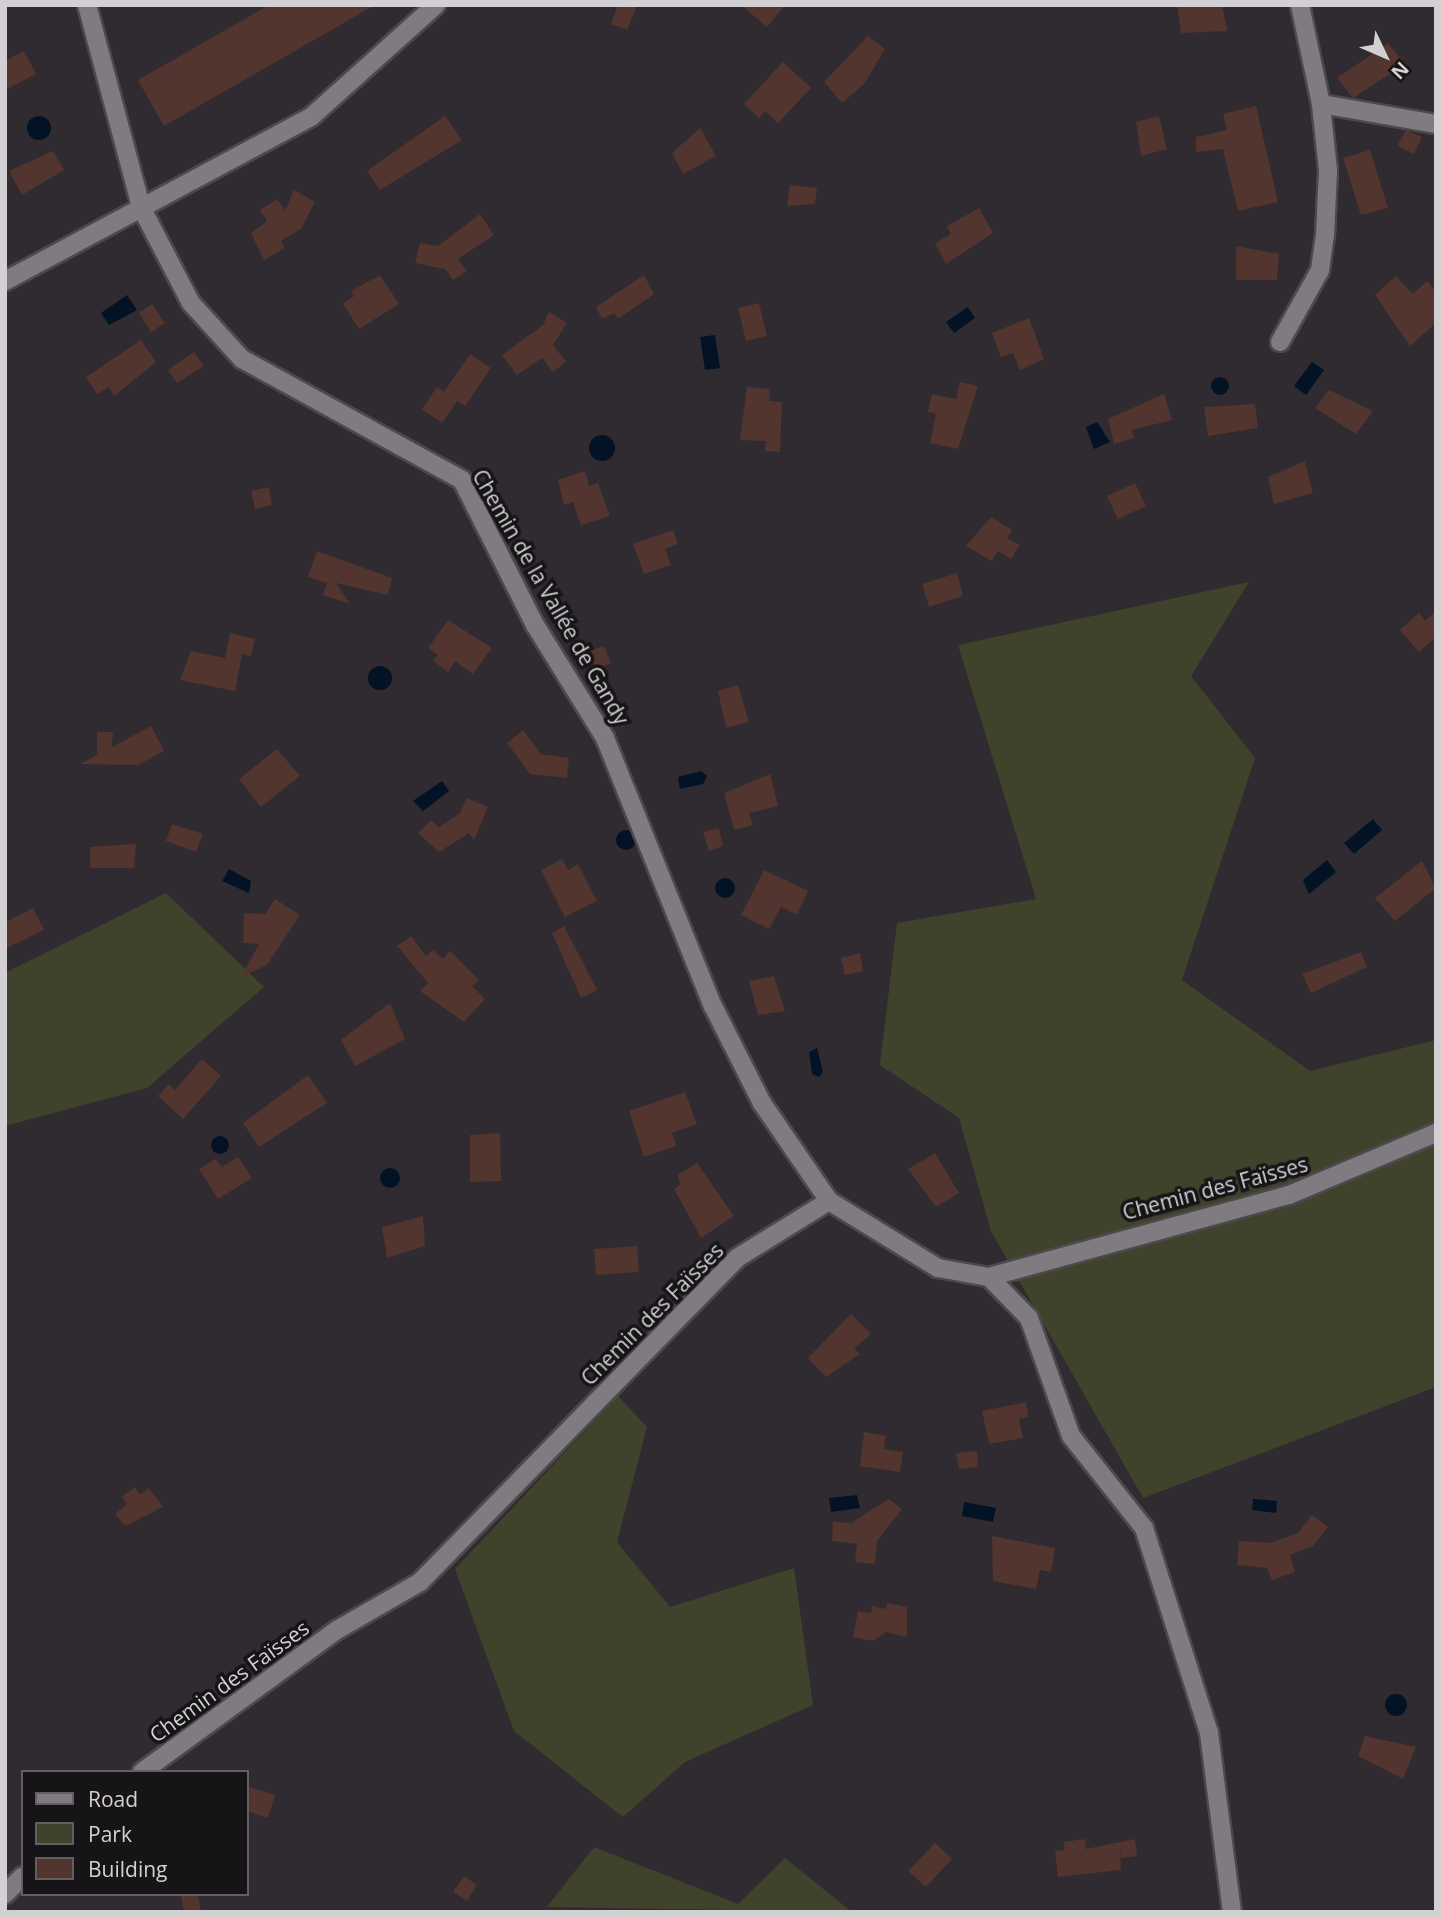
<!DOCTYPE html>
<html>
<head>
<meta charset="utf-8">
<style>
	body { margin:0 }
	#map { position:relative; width:1441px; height:1917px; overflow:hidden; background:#2f2b30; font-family:"Open Sans",sans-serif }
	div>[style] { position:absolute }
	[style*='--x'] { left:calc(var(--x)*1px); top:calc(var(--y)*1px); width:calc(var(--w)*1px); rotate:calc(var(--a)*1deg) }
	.green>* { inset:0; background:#3f432b }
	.water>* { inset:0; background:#031225 }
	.round { border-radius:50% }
	.building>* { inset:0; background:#52352e }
	.roads { filter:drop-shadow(2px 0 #4c494c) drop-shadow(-2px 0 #4c494c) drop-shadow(0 2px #4c494c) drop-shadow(0 -2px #4c494c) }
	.street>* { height:18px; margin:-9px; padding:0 9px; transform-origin:9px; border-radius:9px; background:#807b81 }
	.secondary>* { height:18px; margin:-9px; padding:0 9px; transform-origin:9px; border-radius:9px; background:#807b81 }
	span { translate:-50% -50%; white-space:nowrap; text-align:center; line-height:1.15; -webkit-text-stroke:7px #161417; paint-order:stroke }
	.street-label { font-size:21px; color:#d3d0d3 }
	.frame { position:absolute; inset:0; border:7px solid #d3d0d3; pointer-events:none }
	.legend { position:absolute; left:21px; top:1770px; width:228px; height:126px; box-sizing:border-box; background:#161417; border:2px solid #625f62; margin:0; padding:9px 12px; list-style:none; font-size:21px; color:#d3d0d3 }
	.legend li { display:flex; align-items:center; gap:14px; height:35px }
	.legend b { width:35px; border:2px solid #625f62 }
	.north { position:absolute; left:1350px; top:21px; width:70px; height:70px; -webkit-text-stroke:5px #161417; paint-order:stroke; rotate:134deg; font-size:19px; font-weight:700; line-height:28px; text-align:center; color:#d3d0d3 }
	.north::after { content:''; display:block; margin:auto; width:24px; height:32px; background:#d3d0d3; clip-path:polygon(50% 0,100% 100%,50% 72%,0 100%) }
</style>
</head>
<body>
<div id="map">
	<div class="green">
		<i style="clip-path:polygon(1249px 582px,1191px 676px,1255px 758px,1182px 980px,1310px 1071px,1436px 1040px,1436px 1387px,1143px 1498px,991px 1231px,959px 1118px,880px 1065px,897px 923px,1036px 899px,958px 645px)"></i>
		<i style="clip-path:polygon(166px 893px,264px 987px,147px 1088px,5px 1126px,5px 973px)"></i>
		<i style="clip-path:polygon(618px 1396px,647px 1427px,617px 1542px,670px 1607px,794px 1568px,813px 1705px,685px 1762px,623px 1817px,514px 1731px,455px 1569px)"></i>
		<i style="clip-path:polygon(594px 1847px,738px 1904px,785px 1858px,852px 1912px,547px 1907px)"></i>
	</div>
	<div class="water">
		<i class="round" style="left:27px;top:116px;width:24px;height:24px"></i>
		<i style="clip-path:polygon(127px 295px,137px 310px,109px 325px,101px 313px)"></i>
		<i style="clip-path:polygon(968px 307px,975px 318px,954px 333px,946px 322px)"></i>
		<i style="clip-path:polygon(715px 335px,720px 368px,705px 370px,700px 337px)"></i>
		<i style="clip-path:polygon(1312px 362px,1324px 370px,1306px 395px,1294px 386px)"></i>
		<i class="round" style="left:1211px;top:377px;width:18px;height:18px"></i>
		<i style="clip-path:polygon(1097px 422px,1110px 442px,1094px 449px,1086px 427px)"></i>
		<i class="round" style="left:589px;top:435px;width:26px;height:26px"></i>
		<i class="round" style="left:368px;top:666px;width:24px;height:24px"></i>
		<i style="clip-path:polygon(701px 771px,707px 776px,703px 784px,680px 789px,678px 777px)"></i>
		<i style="clip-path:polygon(442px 781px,449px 791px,423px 811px,413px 801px)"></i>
		<i style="clip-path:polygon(1373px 819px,1382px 830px,1354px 854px,1344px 843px)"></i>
		<i class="round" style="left:616px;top:830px;width:20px;height:20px"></i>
		<i style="clip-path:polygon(1327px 860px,1336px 872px,1309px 894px,1303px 880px)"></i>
		<i style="clip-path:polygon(229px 869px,251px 881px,249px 893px,222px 881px)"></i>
		<i class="round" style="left:715px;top:878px;width:20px;height:20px"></i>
		<i style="clip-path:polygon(817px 1048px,823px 1072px,819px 1077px,812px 1074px,809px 1052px)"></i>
		<i class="round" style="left:211px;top:1136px;width:18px;height:18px"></i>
		<i class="round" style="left:380px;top:1168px;width:20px;height:20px"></i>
		<i style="clip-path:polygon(857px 1495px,860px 1508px,831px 1512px,829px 1498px)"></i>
		<i style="clip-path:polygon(1253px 1499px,1277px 1501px,1276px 1513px,1252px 1510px)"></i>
		<i style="clip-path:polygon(964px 1502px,996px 1508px,993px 1522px,962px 1516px)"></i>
		<i class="round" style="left:1385px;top:1694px;width:22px;height:22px"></i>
	</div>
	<div class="building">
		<i style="clip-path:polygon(269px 5px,375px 5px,164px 126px,138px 80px)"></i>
		<i style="clip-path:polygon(618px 5px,637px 5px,627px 30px,611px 24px)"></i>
		<i style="clip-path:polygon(741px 5px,785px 5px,767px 27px)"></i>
		<i style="clip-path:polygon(1177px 5px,1222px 5px,1227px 31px,1181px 33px)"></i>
		<i style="clip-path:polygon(868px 36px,885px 49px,864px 84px,842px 103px,824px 82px)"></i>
		<i style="clip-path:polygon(1388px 43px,1405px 64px,1353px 98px,1337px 78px)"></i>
		<i style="clip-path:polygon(24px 51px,36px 74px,5px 90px,5px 61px)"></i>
		<i style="clip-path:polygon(783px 62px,811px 88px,778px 123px,765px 111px,759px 118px,744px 104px)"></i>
		<i style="clip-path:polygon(1256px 106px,1278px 202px,1238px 211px,1223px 149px,1196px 152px,1196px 137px,1227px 130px,1223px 114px)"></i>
		<i style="clip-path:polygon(445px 116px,462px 140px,380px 190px,367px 171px)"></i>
		<i style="clip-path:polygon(1159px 116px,1167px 149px,1141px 156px,1136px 122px)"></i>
		<i style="clip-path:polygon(700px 128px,716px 156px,683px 174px,672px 153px)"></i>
		<i style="clip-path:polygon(1406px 130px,1422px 137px,1414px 154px,1397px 146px)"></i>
		<i style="clip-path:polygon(1370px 150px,1388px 208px,1361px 215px,1343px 158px)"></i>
		<i style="clip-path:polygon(53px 151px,64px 170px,22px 195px,9px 171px)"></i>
		<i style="clip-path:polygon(790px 185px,817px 188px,815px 204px,787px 206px)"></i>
		<i style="clip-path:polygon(294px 190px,315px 202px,301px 229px,281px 241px,285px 248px,264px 260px,251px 233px,267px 221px,260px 210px,277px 199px,285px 210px)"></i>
		<i style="clip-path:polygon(979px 208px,993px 233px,946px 264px,935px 243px,951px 234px,947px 226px)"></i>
		<i style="clip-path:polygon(480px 214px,494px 235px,458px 259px,467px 271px,453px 280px,445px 269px,415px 263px,420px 243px,438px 246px)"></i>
		<i style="clip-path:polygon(1236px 246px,1279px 254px,1277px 280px,1236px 280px)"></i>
		<i style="clip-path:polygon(380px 275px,399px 304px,359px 329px,343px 304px,354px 296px,351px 291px)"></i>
		<i style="clip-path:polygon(644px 275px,654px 294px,618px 319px,614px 313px,602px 319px,596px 307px)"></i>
		<i style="clip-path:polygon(1396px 276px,1413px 294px,1427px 281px,1436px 291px,1436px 323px,1410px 346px,1375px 295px)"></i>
		<i style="clip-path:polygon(759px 303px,767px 336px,746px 341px,738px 308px)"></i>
		<i style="clip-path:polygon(152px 304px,165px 323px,151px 332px,139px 313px)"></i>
		<i style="clip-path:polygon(549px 312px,567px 323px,553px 345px,566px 362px,553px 372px,542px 358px,517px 375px,502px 355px,543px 325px)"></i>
		<i style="clip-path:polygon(1029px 318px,1044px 359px,1020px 370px,1013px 353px,1001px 357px,992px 333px)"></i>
		<i style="clip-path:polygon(141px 340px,156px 362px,114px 396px,109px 387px,97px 394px,86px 377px)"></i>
		<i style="clip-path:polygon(194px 352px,204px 366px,177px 383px,168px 370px)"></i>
		<i style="clip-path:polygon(470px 354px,491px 368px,465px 406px,457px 401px,442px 423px,422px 409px,437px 387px,444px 392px)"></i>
		<i style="clip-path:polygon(960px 382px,978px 386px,958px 449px,930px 443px,936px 414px,928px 412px,932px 394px,956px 399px)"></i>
		<i style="clip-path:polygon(747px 387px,770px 389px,769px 401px,782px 402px,780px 452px,765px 451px,766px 441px,740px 440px)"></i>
		<i style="clip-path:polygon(1329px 390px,1373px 411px,1356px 434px,1315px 408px)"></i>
		<i style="clip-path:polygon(1164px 394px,1172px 420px,1132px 430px,1134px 438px,1114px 444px,1108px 419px)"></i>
		<i style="clip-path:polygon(1255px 404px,1258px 428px,1208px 436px,1204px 407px)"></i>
		<i style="clip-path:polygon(1305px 461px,1313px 493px,1274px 504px,1268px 477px)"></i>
		<i style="clip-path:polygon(585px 471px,589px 486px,598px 483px,610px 516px,581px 525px,573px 502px,564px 505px,558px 480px)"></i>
		<i style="clip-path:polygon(1135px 483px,1146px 506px,1118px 519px,1107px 496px)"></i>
		<i style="clip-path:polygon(269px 487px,272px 505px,255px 509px,251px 491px)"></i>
		<i style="clip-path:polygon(991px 517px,1012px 530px,1007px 538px,1020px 545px,1011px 559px,998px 551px,992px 561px,966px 546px)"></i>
		<i style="clip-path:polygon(673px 530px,678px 544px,665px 549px,671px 565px,644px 574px,633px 544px)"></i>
		<i style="clip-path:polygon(317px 551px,392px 578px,388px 595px,336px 583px,350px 604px,323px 595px,327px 583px,308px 577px)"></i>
		<i style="clip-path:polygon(957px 573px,963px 596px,929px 607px,922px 584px)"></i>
		<i style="clip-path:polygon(1436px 611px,1436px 637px,1419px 652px,1400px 630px,1419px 613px,1425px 621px)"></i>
		<i style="clip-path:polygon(448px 620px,492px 648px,473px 674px,455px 661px,448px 672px,433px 661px,438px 655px,428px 648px)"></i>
		<i style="clip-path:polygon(230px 633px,255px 639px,251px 656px,242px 654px,235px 691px,180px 680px,191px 651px,225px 658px)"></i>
		<i style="clip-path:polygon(604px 646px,611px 663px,596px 669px,589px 651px)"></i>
		<i style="clip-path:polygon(738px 685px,749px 722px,726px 728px,718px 691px)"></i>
		<i style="clip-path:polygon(151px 726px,164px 751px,138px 765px,80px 764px,97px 755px,97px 732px,113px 732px,112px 747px)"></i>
		<i style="clip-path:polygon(523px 730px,541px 754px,569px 758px,567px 778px,530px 774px,507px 743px)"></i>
		<i style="clip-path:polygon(277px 749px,300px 776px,261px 807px,239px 779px)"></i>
		<i style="clip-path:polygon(770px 774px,778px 806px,749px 813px,753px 825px,734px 830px,724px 793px)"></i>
		<i style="clip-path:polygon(467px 798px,488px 807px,474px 840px,469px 833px,439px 852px,418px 833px,431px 820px,439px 827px,460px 813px)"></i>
		<i style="clip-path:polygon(172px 824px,203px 834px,196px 852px,166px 841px)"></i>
		<i style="clip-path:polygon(719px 828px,723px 846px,709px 851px,703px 832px)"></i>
		<i style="clip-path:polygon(136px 844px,134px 868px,90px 868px,90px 847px)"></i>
		<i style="clip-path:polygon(562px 859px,568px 870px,578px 864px,597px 901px,565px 917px,541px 870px)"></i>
		<i style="clip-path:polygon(1422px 861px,1436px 888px,1395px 921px,1375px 898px)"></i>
		<i style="clip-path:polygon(764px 870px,808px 891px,797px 915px,781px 907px,769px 929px,741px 915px)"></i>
		<i style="clip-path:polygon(275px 899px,300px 915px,267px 965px,241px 977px,259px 944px,243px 943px,244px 913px,265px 914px)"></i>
		<i style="clip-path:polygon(33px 908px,44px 930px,5px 949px,5px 922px)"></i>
		<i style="clip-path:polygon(564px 926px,597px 990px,581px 998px,552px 933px)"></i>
		<i style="clip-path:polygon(411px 936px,426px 956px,433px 950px,443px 959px,450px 951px,479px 980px,472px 986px,485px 999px,464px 1022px,420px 991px,428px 983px,397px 946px)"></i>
		<i style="clip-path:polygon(1361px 952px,1367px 967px,1311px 993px,1302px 974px)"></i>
		<i style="clip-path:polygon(860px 953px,863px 971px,845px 975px,841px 958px)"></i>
		<i style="clip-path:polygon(774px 976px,785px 1011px,758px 1015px,749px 981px)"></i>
		<i style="clip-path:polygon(390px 1003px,405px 1039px,355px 1066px,341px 1040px)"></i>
		<i style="clip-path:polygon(202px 1059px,221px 1076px,183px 1119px,158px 1096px,169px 1084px,175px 1090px)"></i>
		<i style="clip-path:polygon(308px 1075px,327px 1103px,259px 1147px,243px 1123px)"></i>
		<i style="clip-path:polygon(685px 1092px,697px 1124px,672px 1133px,676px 1146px,644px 1157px,629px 1111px)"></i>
		<i style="clip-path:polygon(500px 1133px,501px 1181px,470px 1182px,470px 1135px)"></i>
		<i style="clip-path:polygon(935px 1153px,959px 1193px,936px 1207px,908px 1169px)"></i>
		<i style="clip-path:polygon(238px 1157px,252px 1178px,218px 1199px,199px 1169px,216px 1159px,222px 1167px)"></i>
		<i style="clip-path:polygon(697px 1163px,734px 1216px,701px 1238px,674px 1189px,680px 1185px,678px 1175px)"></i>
		<i style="clip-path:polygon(423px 1216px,425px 1246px,387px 1258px,382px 1227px)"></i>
		<i style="clip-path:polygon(637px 1246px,639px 1272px,596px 1275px,594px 1249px)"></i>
		<i style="clip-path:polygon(851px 1314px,871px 1334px,854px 1349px,860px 1354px,826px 1377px,808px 1358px)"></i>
		<i style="clip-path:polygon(1026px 1402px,1028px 1417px,1019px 1419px,1023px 1438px,989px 1444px,982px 1411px)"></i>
		<i style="clip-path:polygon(864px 1432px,886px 1436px,884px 1449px,903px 1452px,900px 1472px,860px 1466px)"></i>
		<i style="clip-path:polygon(977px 1451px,978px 1467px,959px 1469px,956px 1453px)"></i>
		<i style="clip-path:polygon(135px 1487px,140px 1495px,149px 1488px,163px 1507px,125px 1526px,115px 1514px,127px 1504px,122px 1497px)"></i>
		<i style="clip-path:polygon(889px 1499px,902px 1509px,877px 1541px,875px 1564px,855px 1562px,857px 1544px,832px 1541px,833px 1522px,851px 1523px)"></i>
		<i style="clip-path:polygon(1312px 1515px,1328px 1527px,1313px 1546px,1290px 1555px,1295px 1572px,1272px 1580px,1267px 1568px,1237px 1565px,1239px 1541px,1270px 1543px,1298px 1533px)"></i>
		<i style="clip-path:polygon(992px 1536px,1055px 1548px,1051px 1572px,1040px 1570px,1036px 1589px,993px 1581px)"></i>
		<i style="clip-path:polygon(887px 1603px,907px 1607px,907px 1637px,886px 1632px,873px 1641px,853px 1637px,858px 1611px,871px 1613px,872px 1606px,886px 1609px)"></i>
		<i style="clip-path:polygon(1365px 1736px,1416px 1747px,1403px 1779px,1358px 1756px)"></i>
		<i style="clip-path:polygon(247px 1786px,275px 1795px,268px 1818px,247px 1811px)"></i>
		<i style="clip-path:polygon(1085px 1839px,1086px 1849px,1135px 1839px,1137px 1856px,1121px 1858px,1120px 1847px,1121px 1870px,1058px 1877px,1055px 1851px,1065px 1850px,1063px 1842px)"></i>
		<i style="clip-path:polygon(935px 1843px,952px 1859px,926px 1887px,908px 1871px)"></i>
		<i style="clip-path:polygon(464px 1876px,477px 1885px,467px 1901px,453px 1892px)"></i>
		<i style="clip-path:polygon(198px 1894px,201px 1912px,184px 1912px,181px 1896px)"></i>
	</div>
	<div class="roads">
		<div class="street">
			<i style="--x:87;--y:5;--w:209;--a:75"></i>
			<i style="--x:141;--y:207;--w:108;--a:62.5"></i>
			<i style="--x:191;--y:303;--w:76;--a:47.7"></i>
			<i style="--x:242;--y:359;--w:251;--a:28.8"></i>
			<i style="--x:462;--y:480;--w:162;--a:63.3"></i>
			<i style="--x:535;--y:625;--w:133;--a:58.2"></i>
			<i style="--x:605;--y:738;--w:289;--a:68.1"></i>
			<i style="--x:713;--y:1006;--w:109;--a:63.2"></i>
			<i style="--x:762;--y:1103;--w:119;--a:55.6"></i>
			<i style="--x:1321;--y:104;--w:117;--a:9.9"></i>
			<i style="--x:1280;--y:342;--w:82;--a:-60.9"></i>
			<i style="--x:1320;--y:270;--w:34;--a:-82"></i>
			<i style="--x:1325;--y:236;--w:66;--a:-87.4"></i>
			<i style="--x:1328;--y:170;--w:66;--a:-96.1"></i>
			<i style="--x:1321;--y:104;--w:101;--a:-102"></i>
			<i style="--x:989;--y:1277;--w:57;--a:45.7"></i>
			<i style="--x:1029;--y:1318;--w:125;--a:70.4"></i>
			<i style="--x:1071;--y:1436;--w:117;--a:51.6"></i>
			<i style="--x:1144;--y:1528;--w:215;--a:72.4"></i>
			<i style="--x:1209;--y:1733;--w:180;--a:82.7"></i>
			<i style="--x:142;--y:1772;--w:241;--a:-36.1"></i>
			<i style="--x:337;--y:1630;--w:96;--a:-30"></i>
			<i style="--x:420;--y:1582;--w:453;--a:-45.6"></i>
			<i style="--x:737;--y:1258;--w:108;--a:-31.8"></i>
			<i style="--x:829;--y:1201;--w:128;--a:31.6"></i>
			<i style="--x:938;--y:1268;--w:52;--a:10"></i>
			<i style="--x:989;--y:1277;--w:311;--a:-15.3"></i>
			<i style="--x:1289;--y:1195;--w:160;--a:-22.9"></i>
			<i style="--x:5;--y:1894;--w:25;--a:-45"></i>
		</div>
		<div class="secondary">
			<i style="--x:5;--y:281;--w:347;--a:-28.2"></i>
			<i style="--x:311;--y:117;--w:168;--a:-41.9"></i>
		</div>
	</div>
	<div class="street-label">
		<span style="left:551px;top:597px;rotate:60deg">Chemin de la Vallée de Gandy</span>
		<span style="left:1215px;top:1188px;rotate:-15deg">Chemin des Faïsses</span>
		<span style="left:652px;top:1314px;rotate:-45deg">Chemin des Faïsses</span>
		<span style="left:229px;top:1681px;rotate:-36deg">Chemin des Faïsses</span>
	</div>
	<div class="frame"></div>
	<ul class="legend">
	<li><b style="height:9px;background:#807b81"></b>Road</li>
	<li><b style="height:19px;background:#3f432b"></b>Park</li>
	<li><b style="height:19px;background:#52352e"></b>Building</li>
	</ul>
	<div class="north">N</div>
</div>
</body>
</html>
